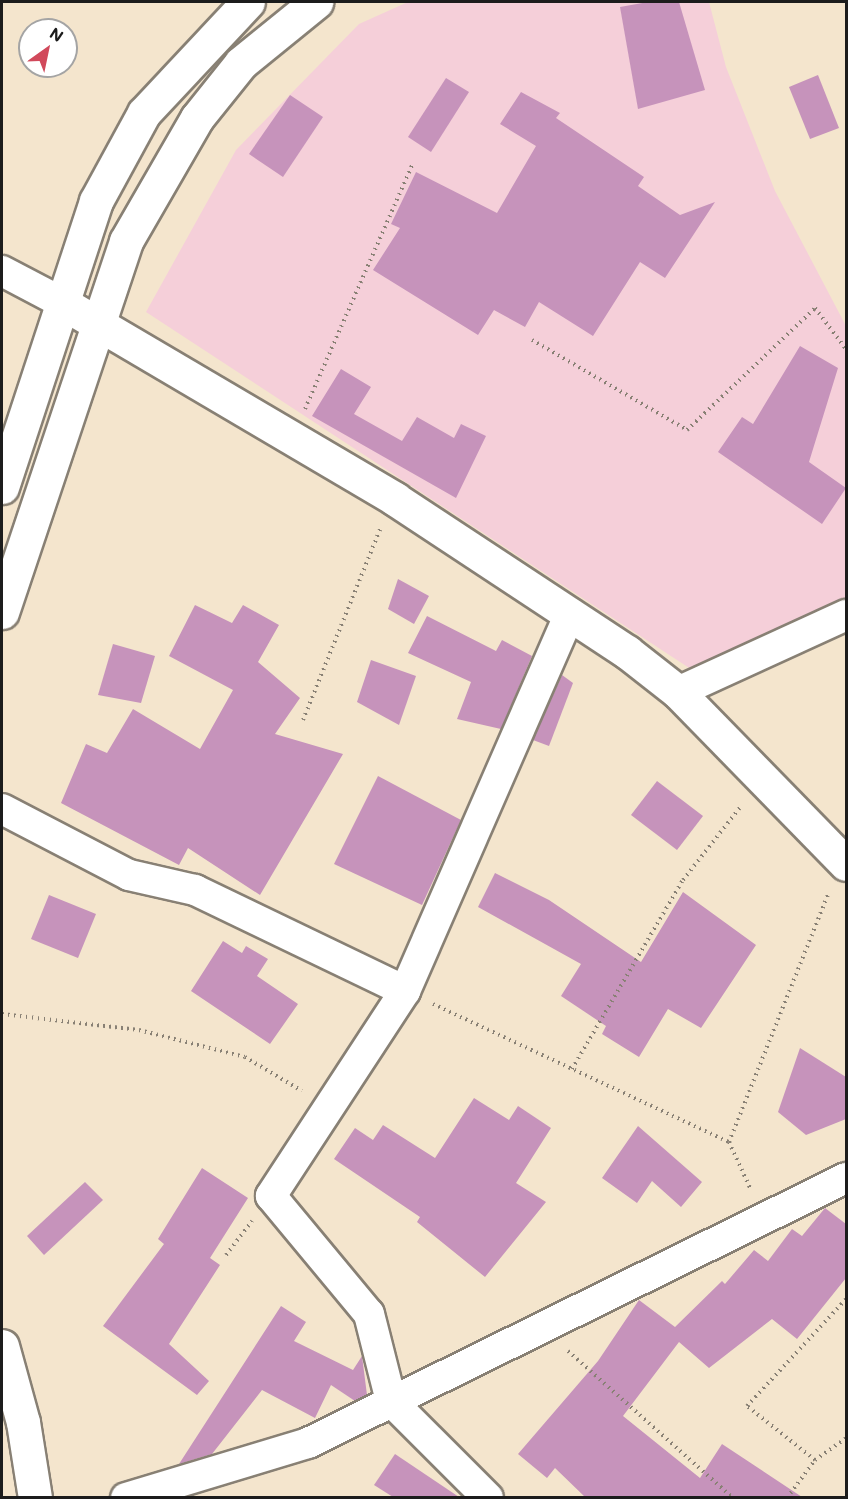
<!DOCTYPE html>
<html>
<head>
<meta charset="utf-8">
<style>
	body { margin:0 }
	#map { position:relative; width:848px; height:1499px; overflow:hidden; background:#f4e5cd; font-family:Mali,sans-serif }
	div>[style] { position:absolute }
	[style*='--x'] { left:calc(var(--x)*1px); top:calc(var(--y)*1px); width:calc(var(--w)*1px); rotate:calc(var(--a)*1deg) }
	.built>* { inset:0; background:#f5cfd9 }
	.building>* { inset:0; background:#c693bb }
	.path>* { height:4px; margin-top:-2px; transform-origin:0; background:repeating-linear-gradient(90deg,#888074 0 1.5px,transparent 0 6px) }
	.roads { filter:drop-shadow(2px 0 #888074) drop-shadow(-2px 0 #888074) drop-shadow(0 2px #888074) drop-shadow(0 -2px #888074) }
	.street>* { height:30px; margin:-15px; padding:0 15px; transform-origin:15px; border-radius:15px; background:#fff }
	.secondary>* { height:33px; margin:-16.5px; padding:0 16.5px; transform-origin:16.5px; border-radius:16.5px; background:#fff }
	.highway>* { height:33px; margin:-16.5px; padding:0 16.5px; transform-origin:16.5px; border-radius:16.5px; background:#fff }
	span { translate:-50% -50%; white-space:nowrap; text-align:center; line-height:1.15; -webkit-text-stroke:4.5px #fff; paint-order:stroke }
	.frame { position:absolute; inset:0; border:3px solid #1c1c1c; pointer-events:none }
	.north { position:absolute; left:18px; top:18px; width:60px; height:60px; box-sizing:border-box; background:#fff; border:2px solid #a4a4a4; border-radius:50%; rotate:33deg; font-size:16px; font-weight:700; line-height:24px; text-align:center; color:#1c1c1c }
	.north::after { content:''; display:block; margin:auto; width:21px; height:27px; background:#d1495b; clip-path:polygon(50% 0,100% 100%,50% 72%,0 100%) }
</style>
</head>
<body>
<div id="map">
	<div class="built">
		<i style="clip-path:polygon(408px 2px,709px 2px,726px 67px,775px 191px,846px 326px,846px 611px,706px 679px,146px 312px,236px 150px,359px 24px)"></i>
	</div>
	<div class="building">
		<i style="clip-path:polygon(648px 2px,679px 2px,705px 90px,638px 109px,620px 7px)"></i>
		<i style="clip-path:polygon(818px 75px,839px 128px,810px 139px,789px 87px)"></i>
		<i style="clip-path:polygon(446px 78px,469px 92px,431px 152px,408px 137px)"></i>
		<i style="clip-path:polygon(521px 92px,560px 113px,556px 118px,644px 177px,638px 186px,680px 215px,715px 202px,665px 278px,640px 262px,593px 336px,539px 302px,525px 327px,494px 310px,478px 335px,373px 270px,400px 228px,391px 224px,416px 172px,497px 213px,536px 146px,500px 124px)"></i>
		<i style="clip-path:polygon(290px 95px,323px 117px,283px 177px,249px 154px)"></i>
		<i style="clip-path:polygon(800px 346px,838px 368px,809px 462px,846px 488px,822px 524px,718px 452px,742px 417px,753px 424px)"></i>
		<i style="clip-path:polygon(341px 369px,371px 387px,354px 414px,402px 441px,417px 417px,454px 438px,461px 424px,486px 436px,456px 498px,312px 416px)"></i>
		<i style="clip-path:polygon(398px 579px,429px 596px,414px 624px,388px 609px)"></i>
		<i style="clip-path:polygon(195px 605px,232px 623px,243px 605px,279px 625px,258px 662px,300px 698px,275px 734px,343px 754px,260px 895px,188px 848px,179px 865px,61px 803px,86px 744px,107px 753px,133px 709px,200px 749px,233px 690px,169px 656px)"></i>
		<i style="clip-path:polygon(427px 616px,496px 651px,502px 640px,532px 656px,501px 729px,457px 719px,471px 682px,408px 653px)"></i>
		<i style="clip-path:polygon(113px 644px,155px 656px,141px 703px,98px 695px)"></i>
		<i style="clip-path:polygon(371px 660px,416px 676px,399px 725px,357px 702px)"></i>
		<i style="clip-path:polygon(562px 675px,573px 683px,549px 746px,533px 740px)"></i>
		<i style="clip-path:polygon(378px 776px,461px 820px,422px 905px,334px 864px)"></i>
		<i style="clip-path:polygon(657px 781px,703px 816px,677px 850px,631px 815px)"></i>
		<i style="clip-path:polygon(495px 873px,549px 900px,641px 962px,683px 892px,756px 945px,701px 1028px,668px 1009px,639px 1057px,602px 1034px,606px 1026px,561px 996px,581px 964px,478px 907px)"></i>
		<i style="clip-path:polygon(49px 895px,96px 914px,78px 958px,31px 939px)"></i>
		<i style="clip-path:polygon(223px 941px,242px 953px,246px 946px,268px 959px,257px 976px,298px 1004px,270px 1044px,191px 991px)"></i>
		<i style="clip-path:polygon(800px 1048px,846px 1077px,846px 1119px,806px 1135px,778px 1112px)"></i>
		<i style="clip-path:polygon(474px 1098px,509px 1120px,518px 1106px,551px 1128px,516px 1183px,546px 1202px,485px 1277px,417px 1222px,420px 1217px,334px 1159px,355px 1128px,373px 1140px,383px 1125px,435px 1158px)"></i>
		<i style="clip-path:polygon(638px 1126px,702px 1182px,681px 1207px,652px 1181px,637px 1203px,602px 1178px)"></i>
		<i style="clip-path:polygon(202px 1168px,248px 1198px,210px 1258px,220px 1265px,169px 1344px,209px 1381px,197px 1395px,103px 1326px,164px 1244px,158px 1239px)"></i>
		<i style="clip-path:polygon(85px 1182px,103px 1200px,44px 1255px,27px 1236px)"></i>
		<i style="clip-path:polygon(825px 1208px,846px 1224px,846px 1278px,797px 1339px,772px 1319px,709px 1368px,679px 1342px,623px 1416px,700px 1478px,722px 1444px,802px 1497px,585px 1497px,555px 1468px,547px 1478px,518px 1454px,598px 1361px,639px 1300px,675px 1327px,722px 1281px,725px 1284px,754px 1250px,768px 1261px,792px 1229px,802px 1236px)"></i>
		<i style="clip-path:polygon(281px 1306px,306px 1322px,294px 1341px,353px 1370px,362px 1356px,367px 1395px,355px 1401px,331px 1385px,315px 1418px,262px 1390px,212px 1454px,179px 1464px)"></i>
		<i style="clip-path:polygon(395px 1454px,459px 1497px,393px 1497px,374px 1485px)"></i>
	</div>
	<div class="path">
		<i style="--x:532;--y:340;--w:179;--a:30.1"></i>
		<i style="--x:687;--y:430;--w:177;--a:-43.6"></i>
		<i style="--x:815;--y:308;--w:51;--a:52.9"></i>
		<i style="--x:305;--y:409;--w:266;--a:-66.3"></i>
		<i style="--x:303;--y:720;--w:206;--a:-68"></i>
		<i style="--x:433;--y:1004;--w:327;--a:25"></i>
		<i style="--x:729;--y:1142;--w:269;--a:-68.2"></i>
		<i style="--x:2;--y:1014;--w:138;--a:6.7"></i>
		<i style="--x:139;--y:1030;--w:109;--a:14.3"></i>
		<i style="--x:245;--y:1057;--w:66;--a:30.8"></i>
		<i style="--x:572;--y:1069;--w:219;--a:-59.6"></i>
		<i style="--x:683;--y:880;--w:95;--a:-51.8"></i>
		<i style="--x:729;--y:1142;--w:53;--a:65.4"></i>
		<i style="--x:226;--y:1255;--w:43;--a:-52.6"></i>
		<i style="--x:568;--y:1351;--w:221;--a:41.7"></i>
		<i style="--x:815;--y:1460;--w:87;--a:-141.5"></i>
		<i style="--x:747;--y:1406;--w:146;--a:-47.2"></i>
		<i style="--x:787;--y:1498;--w:47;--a:-53.6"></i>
		<i style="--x:815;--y:1460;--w:38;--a:-35"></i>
	</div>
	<div class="roads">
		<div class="street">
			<i style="--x:2;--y:271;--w:67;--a:27.7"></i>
			<i style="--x:678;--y:692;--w:185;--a:-24.6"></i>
			<i style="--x:2;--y:809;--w:143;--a:27.5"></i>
			<i style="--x:129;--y:875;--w:68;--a:12.8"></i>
			<i style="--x:195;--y:890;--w:233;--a:25.7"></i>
			<i style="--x:405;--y:991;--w:412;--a:-66.4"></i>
			<i style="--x:405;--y:991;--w:245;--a:123.2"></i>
			<i style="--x:271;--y:1196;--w:153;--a:50.3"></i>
			<i style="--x:369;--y:1314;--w:90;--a:75.8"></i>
			<i style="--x:391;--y:1401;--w:137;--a:45"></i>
			<i style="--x:126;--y:1498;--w:190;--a:-16.8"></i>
			<i style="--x:308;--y:1443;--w:600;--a:-26.22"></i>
		</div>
		<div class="secondary">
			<i style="--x:61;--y:302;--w:388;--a:30.5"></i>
			<i style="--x:395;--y:499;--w:278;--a:33.4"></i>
			<i style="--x:627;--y:652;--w:65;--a:38.1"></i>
			<i style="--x:678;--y:692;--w:240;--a:45.7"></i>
		</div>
		<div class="highway">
			<i style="--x:2;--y:487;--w:301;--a:-71.8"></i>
			<i style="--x:96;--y:201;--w:100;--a:-61.4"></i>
			<i style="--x:144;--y:113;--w:152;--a:-46.9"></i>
			<i style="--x:2;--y:612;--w:391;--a:-71.5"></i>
			<i style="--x:126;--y:241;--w:142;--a:-60"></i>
			<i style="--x:197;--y:118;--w:70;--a:-51.3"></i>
			<i style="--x:241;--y:63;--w:97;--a:-39.1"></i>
			<i style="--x:2;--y:1346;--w:79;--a:74.6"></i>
			<i style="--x:23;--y:1422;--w:77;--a:81"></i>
		</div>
	</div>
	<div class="frame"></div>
	<div class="north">N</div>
</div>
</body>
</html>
